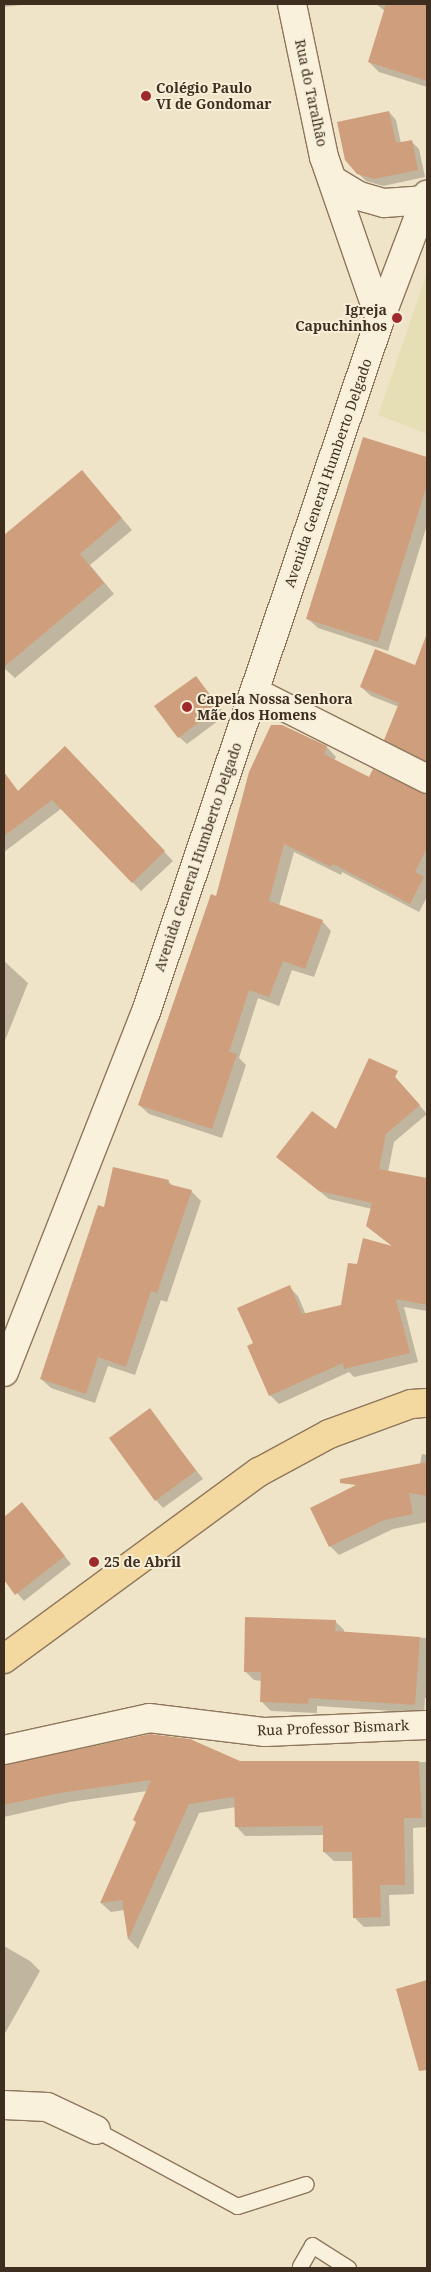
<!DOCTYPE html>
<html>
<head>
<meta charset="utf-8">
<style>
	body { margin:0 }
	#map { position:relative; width:431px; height:2272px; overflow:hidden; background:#f0e4c8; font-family:"Noto Serif",serif }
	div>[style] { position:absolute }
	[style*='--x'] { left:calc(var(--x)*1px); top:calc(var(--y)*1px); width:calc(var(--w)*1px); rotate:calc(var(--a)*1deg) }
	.farmland>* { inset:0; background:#e6deb5 }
	.shadow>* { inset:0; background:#0003 }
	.building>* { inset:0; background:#cf9f7d }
	.roads { filter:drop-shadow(1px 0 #8d765c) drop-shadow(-1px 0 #8d765c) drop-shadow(0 1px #8d765c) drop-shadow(0 -1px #8d765c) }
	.lane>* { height:15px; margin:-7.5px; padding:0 7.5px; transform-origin:7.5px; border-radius:7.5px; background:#faf1dc }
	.street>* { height:28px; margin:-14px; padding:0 14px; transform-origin:14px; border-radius:14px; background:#faf1dc }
	.secondary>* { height:28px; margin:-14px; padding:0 14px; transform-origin:14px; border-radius:14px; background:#faf1dc }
	.primary>* { height:28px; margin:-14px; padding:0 14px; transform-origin:14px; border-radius:14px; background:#f3d9a0 }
	.dots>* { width:14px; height:14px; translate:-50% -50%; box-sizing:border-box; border:2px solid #f7eed8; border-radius:50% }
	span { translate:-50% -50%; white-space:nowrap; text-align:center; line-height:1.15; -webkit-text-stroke:4px #f7eed8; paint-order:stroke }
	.poi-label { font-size:14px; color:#3d2e20; font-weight:700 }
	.left { translate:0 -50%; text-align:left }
	.right { translate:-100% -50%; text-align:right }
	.street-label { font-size:14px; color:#3d2e20 }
	.frame { position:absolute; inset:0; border:5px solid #3d2e20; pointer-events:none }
</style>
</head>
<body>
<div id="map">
	<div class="farmland">
		<i style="clip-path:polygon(427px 273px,427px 434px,378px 415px)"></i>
	</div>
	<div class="shadow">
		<i style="clip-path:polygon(4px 4px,30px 4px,4px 7px)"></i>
		<i style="clip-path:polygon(376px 4px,427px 4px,427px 87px,379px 72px,369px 62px,385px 11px)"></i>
		<i style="clip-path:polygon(389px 112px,396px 120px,401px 143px,411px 141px,419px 149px,425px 177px,383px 186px,366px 181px,358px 173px)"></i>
		<i style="clip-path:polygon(364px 438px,427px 458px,427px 525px,388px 651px,318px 628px,308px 619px)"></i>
		<i style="clip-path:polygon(82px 472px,132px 530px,90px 565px,114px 594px,15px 678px,4px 668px,4px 537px)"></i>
		<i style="clip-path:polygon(376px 651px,427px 671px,427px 766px,395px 749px,386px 740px,399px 707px,371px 696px,361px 687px)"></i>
		<i style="clip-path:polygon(196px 677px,226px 715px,187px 744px,179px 737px)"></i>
		<i style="clip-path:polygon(282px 727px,327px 747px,336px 757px,334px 760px,370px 778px,427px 796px,427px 897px,419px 912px,342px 872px,341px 875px,294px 852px,279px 906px,322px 921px,331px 931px,314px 977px,292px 970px,279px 1006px,258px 998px,239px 1058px,246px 1065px,222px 1138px,149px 1114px,139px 1105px)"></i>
		<i style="clip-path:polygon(73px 757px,173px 861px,141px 891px,62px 808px,4px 852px,4px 775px,18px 792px)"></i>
		<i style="clip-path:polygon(4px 961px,28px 983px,4px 1043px)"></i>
		<i style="clip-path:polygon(395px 1077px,427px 1114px,394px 1142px,388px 1172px,427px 1180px,427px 1311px,404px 1307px,418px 1362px,354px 1377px,349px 1372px,279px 1404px,270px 1395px,254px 1344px,289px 1287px,298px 1296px,306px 1315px,343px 1306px,358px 1266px,393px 1247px,367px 1226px,372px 1209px,329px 1199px,277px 1157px,337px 1131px)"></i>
		<i style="clip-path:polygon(168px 1181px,174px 1187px,191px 1191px,201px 1201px,167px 1302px,161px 1300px,135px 1375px,108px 1366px,95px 1403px,51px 1388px,41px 1379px,105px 1208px)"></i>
		<i style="clip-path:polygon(150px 1410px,203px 1479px,163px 1508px,156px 1500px)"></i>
		<i style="clip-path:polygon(422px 1454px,427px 1455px,427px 1522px,393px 1529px,339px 1555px,330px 1546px,420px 1464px)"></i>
		<i style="clip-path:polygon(22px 1504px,71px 1564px,24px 1601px,4px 1578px,4px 1518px)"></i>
		<i style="clip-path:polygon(335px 1621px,344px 1630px,344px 1633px,427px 1638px,427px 1698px,425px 1698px,424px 1713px,317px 1706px,317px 1713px,271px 1711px,262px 1702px,262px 1681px,254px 1680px,245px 1671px)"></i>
		<i style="clip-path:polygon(427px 1762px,427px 1827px,413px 1828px,414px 1894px,389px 1895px,390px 1926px,364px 1927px,354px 1917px,353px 1861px,334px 1861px,324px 1852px,324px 1835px,245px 1836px,236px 1826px,236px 1807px,199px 1813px,138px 1949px,129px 1940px,125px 1910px,111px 1912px,101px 1903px,137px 1823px,147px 1791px,70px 1802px,4px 1817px,4px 1766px)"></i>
		<i style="clip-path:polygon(4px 1946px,30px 1961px,40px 1971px,4px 2035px)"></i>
		<i style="clip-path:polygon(427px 1982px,427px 2068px,398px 1990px)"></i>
	</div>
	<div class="building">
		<i style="clip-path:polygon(386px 4px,427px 4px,427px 81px,368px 62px)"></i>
		<i style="clip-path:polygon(389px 111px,396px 143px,412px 140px,418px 170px,374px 179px,357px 174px,345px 160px,337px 122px)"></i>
		<i style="clip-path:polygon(363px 437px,427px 457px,427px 485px,378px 642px,306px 619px)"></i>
		<i style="clip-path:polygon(82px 470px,122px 518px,80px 554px,104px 583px,4px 667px,4px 535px)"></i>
		<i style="clip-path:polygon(426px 636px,427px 637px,427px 762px,384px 740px,399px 703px,360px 687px,375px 649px,415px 665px)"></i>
		<i style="clip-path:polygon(196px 676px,219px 707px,178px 738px,154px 706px)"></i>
		<i style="clip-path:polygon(271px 725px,282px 725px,327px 746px,324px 754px,369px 777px,373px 769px,427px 795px,427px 848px,415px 872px,424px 877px,410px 904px,333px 864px,331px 867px,284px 844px,269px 901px,323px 920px,305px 969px,283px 961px,269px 997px,249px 990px,229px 1052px,237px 1054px,212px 1129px,138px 1105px,211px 894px,216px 896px,249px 772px)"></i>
		<i style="clip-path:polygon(65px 746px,165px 851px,132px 883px,52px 800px,4px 836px,4px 772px,18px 791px)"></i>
		<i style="clip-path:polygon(369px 1058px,398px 1071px,395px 1077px,420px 1105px,386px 1134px,379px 1169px,427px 1178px,427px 1305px,396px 1299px,410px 1353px,344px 1369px,343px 1363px,269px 1396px,247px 1346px,253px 1343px,237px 1308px,290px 1285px,302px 1314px,341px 1305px,348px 1263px,357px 1264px,363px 1238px,392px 1246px,366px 1226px,372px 1203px,319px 1191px,276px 1157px,312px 1111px,336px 1129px)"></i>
		<i style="clip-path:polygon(113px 1167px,169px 1180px,168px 1184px,192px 1190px,157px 1293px,151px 1291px,126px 1367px,98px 1357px,86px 1394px,40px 1379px,98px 1205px,104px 1207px)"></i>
		<i style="clip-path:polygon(150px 1408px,196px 1471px,155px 1501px,109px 1438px)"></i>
		<i style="clip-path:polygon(427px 1462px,427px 1496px,409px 1493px,413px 1514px,384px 1520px,329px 1547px,310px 1508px,356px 1485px,340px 1483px,340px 1479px)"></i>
		<i style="clip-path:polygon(22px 1502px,65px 1556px,15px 1595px,4px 1580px,4px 1517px)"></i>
		<i style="clip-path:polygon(245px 1617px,336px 1620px,335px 1631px,420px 1637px,415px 1705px,309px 1698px,308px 1704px,260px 1702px,261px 1672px,244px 1672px)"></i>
		<i style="clip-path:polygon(150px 1734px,190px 1739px,240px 1761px,419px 1761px,422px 1818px,404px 1818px,405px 1885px,380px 1885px,381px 1917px,353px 1918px,352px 1852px,323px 1852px,323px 1826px,235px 1827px,234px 1797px,189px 1804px,128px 1940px,122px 1900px,100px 1903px,136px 1822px,133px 1820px,151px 1780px,60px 1793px,4px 1805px,4px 1765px)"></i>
		<i style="clip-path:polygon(427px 1980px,427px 2070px,419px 2071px,396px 1989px)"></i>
	</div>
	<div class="roads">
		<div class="lane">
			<i style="--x:96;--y:2130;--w:160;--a:28.3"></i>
			<i style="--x:237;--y:2206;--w:72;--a:-17.7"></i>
			<i style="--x:300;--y:2266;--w:24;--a:-60"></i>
			<i style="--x:312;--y:2245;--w:43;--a:32.6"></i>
		</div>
		<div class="street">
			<i style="--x:292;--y:4;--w:156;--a:78.2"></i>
			<i style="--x:324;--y:157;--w:171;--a:70.9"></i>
			<i style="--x:334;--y:181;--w:29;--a:31"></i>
			<i style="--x:359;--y:196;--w:26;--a:16"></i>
			<i style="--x:384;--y:203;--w:43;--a:-4"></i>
			<i style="--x:255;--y:692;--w:193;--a:26.8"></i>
			<i style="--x:4;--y:1750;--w:148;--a:-12.4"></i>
			<i style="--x:149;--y:1718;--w:117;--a:6.9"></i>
			<i style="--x:265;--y:1732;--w:162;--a:-2.5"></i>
			<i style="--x:4;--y:2105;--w:43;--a:2.7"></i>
			<i style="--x:47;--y:2107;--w:54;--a:25.1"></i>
		</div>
		<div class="secondary">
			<i style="--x:4;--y:1372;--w:387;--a:-68.5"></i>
			<i style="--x:146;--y:1012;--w:731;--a:-71.34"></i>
			<i style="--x:380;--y:319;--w:133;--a:-69.2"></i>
		</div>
		<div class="primary">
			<i style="--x:4;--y:1659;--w:316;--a:-36.3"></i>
			<i style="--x:259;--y:1472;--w:80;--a:-28.5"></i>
			<i style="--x:329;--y:1434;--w:87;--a:-20.1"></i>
			<i style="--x:411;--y:1404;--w:16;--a:-4"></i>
		</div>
	</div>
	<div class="dots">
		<i style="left:146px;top:96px;background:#9e2a2b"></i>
		<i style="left:397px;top:318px;background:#9e2a2b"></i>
		<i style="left:187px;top:707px;background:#9e2a2b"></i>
		<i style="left:94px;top:1562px;background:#9e2a2b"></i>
	</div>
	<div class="poi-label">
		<span class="left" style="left:156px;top:96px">Colégio Paulo<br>VI de Gondomar</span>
		<span class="right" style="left:387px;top:318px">Igreja<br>Capuchinhos</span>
		<span class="left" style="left:197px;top:707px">Capela Nossa Senhora<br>Mãe dos Homens</span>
		<span class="left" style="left:104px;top:1562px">25 de Abril</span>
	</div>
	<div class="street-label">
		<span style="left:311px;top:93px;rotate:78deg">Rua do Taralhão</span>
		<span style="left:328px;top:473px;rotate:-71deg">Avenida General Humberto Delgado</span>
		<span style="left:198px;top:857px;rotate:-71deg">Avenida General Humberto Delgado</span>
		<span style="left:333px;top:1728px;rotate:-2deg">Rua Professor Bismark</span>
	</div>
	<div class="frame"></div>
</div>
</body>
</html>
